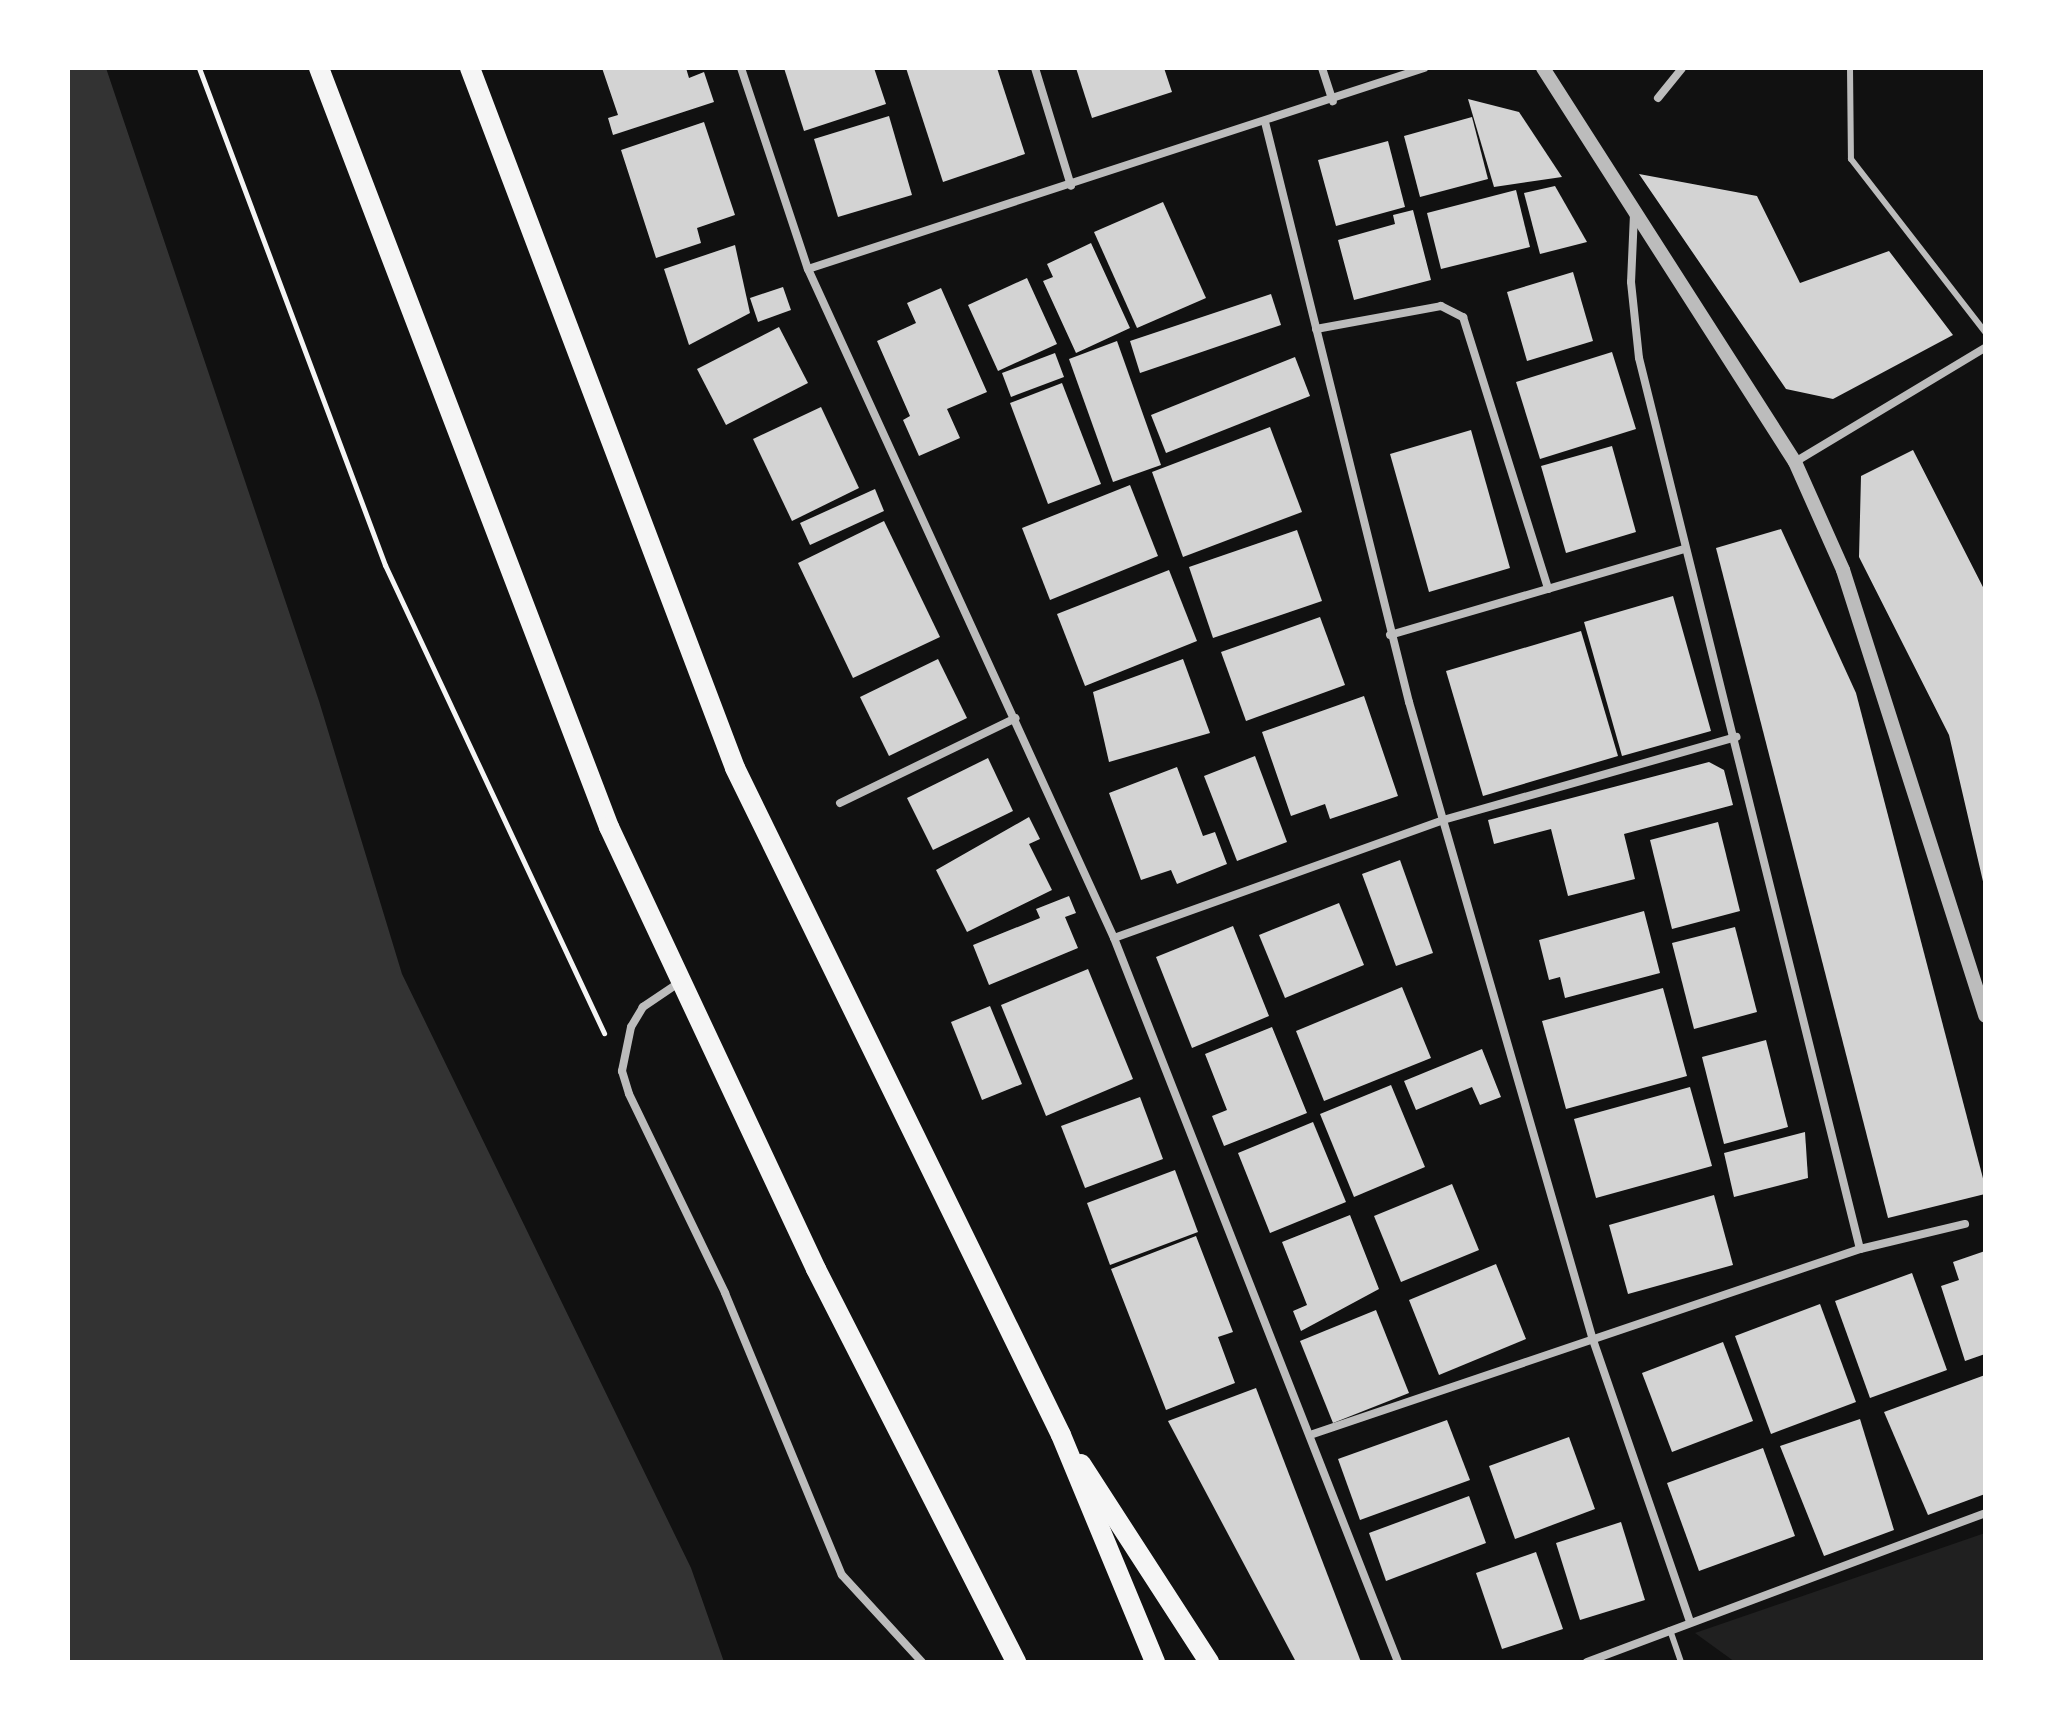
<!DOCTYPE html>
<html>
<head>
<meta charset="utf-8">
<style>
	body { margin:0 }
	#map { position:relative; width:2053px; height:1730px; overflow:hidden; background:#111; font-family:"PT Sans",sans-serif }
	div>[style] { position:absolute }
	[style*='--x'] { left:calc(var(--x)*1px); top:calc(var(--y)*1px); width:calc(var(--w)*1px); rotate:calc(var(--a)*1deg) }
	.green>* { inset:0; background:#202020 }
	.water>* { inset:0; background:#333 }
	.building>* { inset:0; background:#d3d3d3 }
	.path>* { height:5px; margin:-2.5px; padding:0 2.5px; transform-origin:2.5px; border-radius:2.5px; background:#f5f5f5 }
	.service>* { height:6px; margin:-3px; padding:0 3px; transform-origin:3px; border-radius:3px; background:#bcbcbc }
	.minor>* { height:8px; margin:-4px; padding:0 4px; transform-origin:4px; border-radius:4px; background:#bcbcbc }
	.tertiary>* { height:14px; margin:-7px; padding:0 7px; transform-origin:7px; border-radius:7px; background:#bcbcbc }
	.primary>* { height:20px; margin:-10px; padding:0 10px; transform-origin:10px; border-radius:10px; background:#f5f5f5 }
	span { translate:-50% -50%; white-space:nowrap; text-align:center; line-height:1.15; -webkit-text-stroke:6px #fff; paint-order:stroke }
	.frame { position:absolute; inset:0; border:70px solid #fff; pointer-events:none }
</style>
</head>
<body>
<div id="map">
	<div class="green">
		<i style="clip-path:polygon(1985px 1533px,1985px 1662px,1735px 1662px,1695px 1633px)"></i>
	</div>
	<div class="water">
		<i style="clip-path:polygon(68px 68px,106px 68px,319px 701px,402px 974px,691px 1568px,724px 1662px,68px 1662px)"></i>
	</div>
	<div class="building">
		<i style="clip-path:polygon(602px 68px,686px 68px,689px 78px,704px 72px,714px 102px,613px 135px,608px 118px,618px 115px)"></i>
		<i style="clip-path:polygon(784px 68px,874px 68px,886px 104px,804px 131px)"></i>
		<i style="clip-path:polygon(906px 68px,997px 68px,1025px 154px,943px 182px)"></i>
		<i style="clip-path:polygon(1076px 68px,1164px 68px,1172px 92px,1092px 118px)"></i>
		<i style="clip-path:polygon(1468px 99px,1519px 112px,1562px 177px,1494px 187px)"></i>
		<i style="clip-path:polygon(889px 116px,912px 195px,838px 217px,814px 139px)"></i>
		<i style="clip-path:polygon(1472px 117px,1488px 179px,1420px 197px,1404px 136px)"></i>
		<i style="clip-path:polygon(704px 122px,735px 215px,697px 228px,701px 243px,656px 258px,621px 150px)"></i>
		<i style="clip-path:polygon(1388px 141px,1405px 207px,1336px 226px,1318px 160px)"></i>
		<i style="clip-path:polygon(1639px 174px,1757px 196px,1800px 283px,1889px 251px,1953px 335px,1833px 399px,1786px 389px)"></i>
		<i style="clip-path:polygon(1555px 186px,1587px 242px,1540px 254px,1524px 193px)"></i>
		<i style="clip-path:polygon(1516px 190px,1530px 247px,1441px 269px,1427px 213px)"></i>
		<i style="clip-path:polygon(1163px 202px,1206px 298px,1137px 328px,1094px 232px)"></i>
		<i style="clip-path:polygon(1413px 210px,1431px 280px,1354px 300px,1338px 240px,1395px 224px,1393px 215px)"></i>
		<i style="clip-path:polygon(1091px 243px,1130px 328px,1076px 353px,1043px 281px,1053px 277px,1047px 264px)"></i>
		<i style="clip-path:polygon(735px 245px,750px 313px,689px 345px,664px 269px)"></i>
		<i style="clip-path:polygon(1573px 272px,1593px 341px,1527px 361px,1507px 292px)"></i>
		<i style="clip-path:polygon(1027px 278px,1057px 344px,998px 371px,968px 305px)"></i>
		<i style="clip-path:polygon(783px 287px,791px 310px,758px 322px,750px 298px)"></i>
		<i style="clip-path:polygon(941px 288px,987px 392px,947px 409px,960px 438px,919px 456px,903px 420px,910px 416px,877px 341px,916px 323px,907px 303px)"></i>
		<i style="clip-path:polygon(1271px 294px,1281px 325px,1140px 373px,1130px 341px)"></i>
		<i style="clip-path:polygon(779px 327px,808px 383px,726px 425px,697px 369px)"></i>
		<i style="clip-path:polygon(1117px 341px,1161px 465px,1113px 482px,1069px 359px)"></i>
		<i style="clip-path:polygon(1612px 352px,1636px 429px,1540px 459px,1516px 382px)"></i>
		<i style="clip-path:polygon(1055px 353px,1064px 377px,1011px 397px,1002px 373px)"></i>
		<i style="clip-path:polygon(1295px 357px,1310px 396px,1166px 453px,1151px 415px)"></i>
		<i style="clip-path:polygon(1062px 383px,1101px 484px,1048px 504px,1010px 403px)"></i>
		<i style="clip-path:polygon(821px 407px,859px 488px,792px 521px,753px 439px)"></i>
		<i style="clip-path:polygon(1270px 427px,1302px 512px,1183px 557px,1152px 472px)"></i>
		<i style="clip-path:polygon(1471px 430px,1510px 568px,1429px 592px,1390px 454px)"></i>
		<i style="clip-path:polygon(1612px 446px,1636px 532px,1566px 553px,1541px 466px)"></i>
		<i style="clip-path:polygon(1913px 450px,1985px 591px,1985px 890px,1949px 735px,1859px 557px,1861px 476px)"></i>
		<i style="clip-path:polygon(1130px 485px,1158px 556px,1050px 600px,1022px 528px)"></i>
		<i style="clip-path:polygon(875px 489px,884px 511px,810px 545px,800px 523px)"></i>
		<i style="clip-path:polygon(884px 521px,940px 637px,853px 678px,798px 563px)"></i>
		<i style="clip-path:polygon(1781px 529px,1856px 693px,1985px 1186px,1985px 1194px,1888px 1218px,1716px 548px)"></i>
		<i style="clip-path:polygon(1297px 530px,1322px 601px,1213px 638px,1189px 567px)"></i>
		<i style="clip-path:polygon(1169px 570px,1197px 641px,1085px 686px,1057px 614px)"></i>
		<i style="clip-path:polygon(1673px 596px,1711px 731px,1622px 756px,1584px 622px)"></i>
		<i style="clip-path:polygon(1320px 617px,1345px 685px,1246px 721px,1221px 652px)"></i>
		<i style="clip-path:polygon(1581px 631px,1618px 756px,1483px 796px,1446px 671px)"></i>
		<i style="clip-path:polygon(938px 659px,967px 718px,889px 756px,860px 697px)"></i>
		<i style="clip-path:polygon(1183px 659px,1210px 733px,1109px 762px,1093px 692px)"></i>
		<i style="clip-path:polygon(1364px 696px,1398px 796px,1330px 819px,1325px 804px,1291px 816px,1262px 732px)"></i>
		<i style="clip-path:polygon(1255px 756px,1287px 842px,1237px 861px,1204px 776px)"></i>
		<i style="clip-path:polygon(988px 758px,1013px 811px,933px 850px,907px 798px)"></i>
		<i style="clip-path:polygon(1709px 762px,1724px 770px,1733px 805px,1624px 834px,1635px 879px,1568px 896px,1551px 829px,1494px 844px,1488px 820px)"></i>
		<i style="clip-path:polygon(1177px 767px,1203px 836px,1215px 832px,1227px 864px,1177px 884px,1171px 870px,1141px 880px,1109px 793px)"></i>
		<i style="clip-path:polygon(1029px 817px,1040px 839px,1029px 844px,1052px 890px,967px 932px,936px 870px)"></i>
		<i style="clip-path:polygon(1718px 822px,1740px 911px,1672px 929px,1650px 840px)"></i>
		<i style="clip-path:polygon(1400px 860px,1433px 953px,1396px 966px,1362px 874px)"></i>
		<i style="clip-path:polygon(1069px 896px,1076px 913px,1065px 917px,1078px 948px,989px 985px,973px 945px,1040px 918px,1036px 909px)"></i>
		<i style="clip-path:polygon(1339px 903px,1364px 965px,1285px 998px,1259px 935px)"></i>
		<i style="clip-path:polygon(1644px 911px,1660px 973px,1565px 998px,1560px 977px,1549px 980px,1539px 940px)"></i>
		<i style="clip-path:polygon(1233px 926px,1269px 1016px,1192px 1048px,1156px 957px)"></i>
		<i style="clip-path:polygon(1735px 927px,1757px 1012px,1694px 1029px,1672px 943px)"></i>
		<i style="clip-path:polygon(1088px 969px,1133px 1079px,1046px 1116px,1001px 1005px)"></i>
		<i style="clip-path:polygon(1402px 987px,1431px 1058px,1324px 1101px,1296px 1031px)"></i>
		<i style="clip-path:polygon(1663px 988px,1687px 1076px,1566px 1109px,1542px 1021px)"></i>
		<i style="clip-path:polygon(990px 1006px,1022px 1084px,982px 1100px,951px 1022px)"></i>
		<i style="clip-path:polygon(1272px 1027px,1307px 1113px,1224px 1146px,1212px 1116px,1227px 1110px,1205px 1054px)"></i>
		<i style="clip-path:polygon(1766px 1040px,1788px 1127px,1724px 1144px,1702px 1057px)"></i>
		<i style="clip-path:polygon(1482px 1049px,1501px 1097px,1480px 1105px,1472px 1087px,1416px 1110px,1404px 1081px)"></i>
		<i style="clip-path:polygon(1391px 1085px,1425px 1167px,1354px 1197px,1320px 1114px)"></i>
		<i style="clip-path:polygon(1690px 1087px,1712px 1166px,1596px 1198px,1574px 1119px)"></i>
		<i style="clip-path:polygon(1140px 1097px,1163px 1159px,1085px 1188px,1061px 1126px)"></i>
		<i style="clip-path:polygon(1313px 1122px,1346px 1202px,1270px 1233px,1238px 1153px)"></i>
		<i style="clip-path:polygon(1805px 1132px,1808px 1178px,1734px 1197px,1724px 1153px)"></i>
		<i style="clip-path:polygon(1175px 1170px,1198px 1232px,1110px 1265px,1087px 1203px)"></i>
		<i style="clip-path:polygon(1452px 1184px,1479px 1250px,1401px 1282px,1374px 1216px)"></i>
		<i style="clip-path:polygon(1714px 1195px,1733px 1265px,1628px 1294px,1609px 1225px)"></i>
		<i style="clip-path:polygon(1350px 1215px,1379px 1289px,1301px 1331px,1293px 1311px,1307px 1305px,1282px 1242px)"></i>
		<i style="clip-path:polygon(1196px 1236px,1233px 1332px,1218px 1337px,1235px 1383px,1166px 1410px,1111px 1269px)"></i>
		<i style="clip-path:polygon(1985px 1251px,1985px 1354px,1965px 1361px,1941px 1286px,1959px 1280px,1953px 1262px)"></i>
		<i style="clip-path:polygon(1496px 1264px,1526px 1339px,1439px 1375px,1409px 1300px)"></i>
		<i style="clip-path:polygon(1912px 1273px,1947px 1370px,1870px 1398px,1835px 1301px)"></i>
		<i style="clip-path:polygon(1820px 1304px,1856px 1402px,1771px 1434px,1735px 1336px)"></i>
		<i style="clip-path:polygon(1376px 1310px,1409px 1393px,1333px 1423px,1300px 1341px)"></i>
		<i style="clip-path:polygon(1723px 1342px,1753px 1421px,1672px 1452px,1642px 1373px)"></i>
		<i style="clip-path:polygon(1985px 1375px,1985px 1494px,1928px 1515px,1884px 1412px)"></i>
		<i style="clip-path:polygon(1256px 1388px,1361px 1662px,1296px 1662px,1168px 1421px)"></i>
		<i style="clip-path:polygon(1860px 1419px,1894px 1530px,1824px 1556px,1780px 1446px)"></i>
		<i style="clip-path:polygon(1447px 1420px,1470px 1480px,1360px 1520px,1338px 1459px)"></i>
		<i style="clip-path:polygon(1569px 1437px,1595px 1509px,1515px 1539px,1489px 1466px)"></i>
		<i style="clip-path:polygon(1763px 1448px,1795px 1536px,1699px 1571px,1667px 1483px)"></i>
		<i style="clip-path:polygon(1469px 1496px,1486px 1543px,1386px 1581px,1369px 1533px)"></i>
		<i style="clip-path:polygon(1621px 1522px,1645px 1600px,1580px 1620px,1556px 1543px)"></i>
		<i style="clip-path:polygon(1536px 1552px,1563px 1629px,1502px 1649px,1476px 1573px)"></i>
	</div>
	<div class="path">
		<i style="--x:199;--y:68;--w:531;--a:69.48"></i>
		<i style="--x:385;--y:565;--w:517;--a:64.92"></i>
	</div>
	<div class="service">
		<i style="--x:1850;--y:68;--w:91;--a:89.4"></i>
		<i style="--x:1851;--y:159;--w:219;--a:52.2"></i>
		<i style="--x:1670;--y:1630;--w:34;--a:71"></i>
	</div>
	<div class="minor">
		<i style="--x:741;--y:68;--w:212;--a:71.6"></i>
		<i style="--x:808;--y:269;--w:736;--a:65.42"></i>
		<i style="--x:1114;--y:938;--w:778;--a:68.58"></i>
		<i style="--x:1035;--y:68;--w:123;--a:73"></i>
		<i style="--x:1322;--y:68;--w:35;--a:72"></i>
		<i style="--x:1658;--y:98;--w:38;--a:-51"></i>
		<i style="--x:1265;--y:122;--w:598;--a:76.06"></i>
		<i style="--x:1409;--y:702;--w:661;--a:73.92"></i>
		<i style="--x:1592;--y:1337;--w:301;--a:71"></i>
		<i style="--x:1634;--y:214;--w:68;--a:92.5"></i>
		<i style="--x:1631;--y:282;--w:76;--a:84"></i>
		<i style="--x:1639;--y:358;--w:918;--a:76.07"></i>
		<i style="--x:808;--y:269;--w:648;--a:-18.07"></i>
		<i style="--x:1316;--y:329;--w:127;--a:-10.4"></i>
		<i style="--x:1441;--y:306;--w:25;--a:27"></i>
		<i style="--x:1463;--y:317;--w:285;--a:72.6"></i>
		<i style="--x:1795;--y:462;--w:222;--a:-31"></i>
		<i style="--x:1390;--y:635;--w:307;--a:-16.3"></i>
		<i style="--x:840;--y:803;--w:195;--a:-25.8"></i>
		<i style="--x:1114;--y:938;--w:350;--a:-19.7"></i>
		<i style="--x:1443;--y:820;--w:305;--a:-15.8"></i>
		<i style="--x:680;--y:982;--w:45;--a:146"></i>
		<i style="--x:643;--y:1007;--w:23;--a:121"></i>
		<i style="--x:631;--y:1027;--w:45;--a:101.6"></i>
		<i style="--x:622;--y:1071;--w:24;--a:73"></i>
		<i style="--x:629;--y:1094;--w:221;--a:64.2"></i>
		<i style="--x:725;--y:1293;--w:305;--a:67.5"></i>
		<i style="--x:842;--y:1575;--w:118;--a:47.4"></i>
		<i style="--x:1313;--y:1434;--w:577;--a:-18.69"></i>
		<i style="--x:1860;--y:1249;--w:108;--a:-13.4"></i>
		<i style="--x:1587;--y:1662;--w:425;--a:-20.5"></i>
	</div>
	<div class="tertiary">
		<i style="--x:1543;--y:68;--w:468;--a:57.4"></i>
		<i style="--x:1795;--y:462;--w:118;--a:66"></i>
		<i style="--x:1843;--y:570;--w:468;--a:72.3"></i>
	</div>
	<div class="primary">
		<i style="--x:319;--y:68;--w:813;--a:69.09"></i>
		<i style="--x:609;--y:827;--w:488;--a:64.9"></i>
		<i style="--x:816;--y:1269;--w:441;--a:63"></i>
		<i style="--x:470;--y:68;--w:748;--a:69.26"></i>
		<i style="--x:735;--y:768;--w:742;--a:63.95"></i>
		<i style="--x:1061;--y:1435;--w:246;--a:67.5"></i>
		<i style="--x:1081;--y:1464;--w:236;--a:57.1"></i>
	</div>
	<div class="frame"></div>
</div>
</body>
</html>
